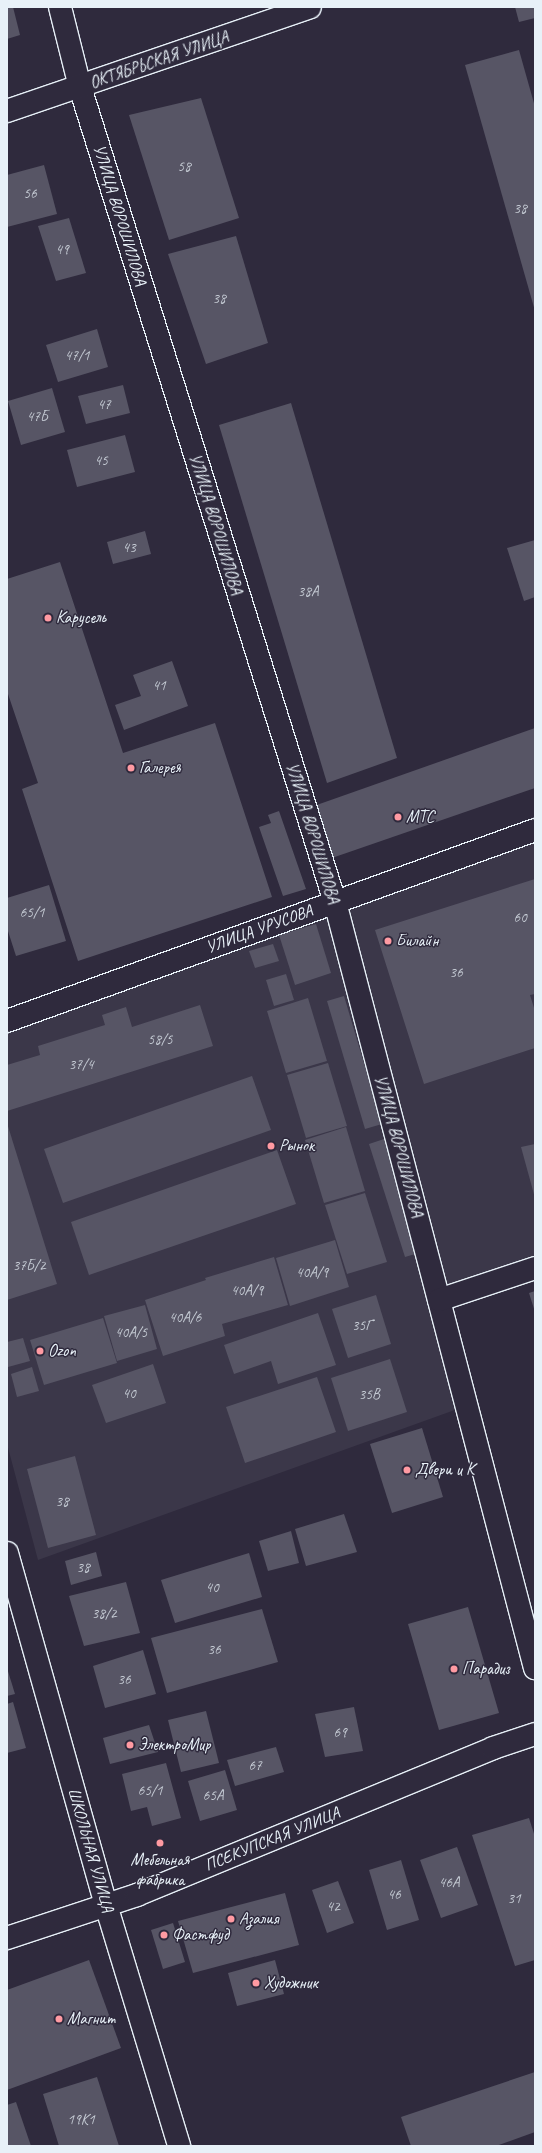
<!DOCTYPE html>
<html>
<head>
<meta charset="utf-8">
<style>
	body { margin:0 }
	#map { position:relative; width:542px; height:2153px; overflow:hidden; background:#2f2a3d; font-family:Caveat,sans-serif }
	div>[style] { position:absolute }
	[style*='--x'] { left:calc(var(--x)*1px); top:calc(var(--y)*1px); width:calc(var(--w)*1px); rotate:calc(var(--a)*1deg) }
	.built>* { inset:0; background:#3b3749 }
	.building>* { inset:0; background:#575565 }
	.roads { filter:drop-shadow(1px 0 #e8f1f8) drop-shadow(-1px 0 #e8f1f8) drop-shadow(0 1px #e8f1f8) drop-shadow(0 -1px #e8f1f8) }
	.street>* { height:22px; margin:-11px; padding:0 11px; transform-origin:11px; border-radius:11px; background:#2f2a3d }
	.secondary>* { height:22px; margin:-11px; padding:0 11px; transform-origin:11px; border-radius:11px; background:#2f2a3d }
	.dots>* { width:11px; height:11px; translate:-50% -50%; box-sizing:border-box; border:2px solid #2f2a3d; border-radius:50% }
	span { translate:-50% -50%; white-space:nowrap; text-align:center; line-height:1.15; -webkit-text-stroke:3px #2f2a3d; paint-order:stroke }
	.number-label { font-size:15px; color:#c4cad3 }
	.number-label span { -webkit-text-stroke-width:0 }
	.street-label { font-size:17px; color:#e8f1f8 }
	.poi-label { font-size:17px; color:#e8f1f8 }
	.left { translate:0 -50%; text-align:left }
	.frame { position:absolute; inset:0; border:8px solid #e8f1f8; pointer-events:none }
</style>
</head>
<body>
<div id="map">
	<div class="built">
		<i style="clip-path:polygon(535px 840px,535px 1261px,443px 1290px,477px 1402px,38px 1560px,7px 1444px,7px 1032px)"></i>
	</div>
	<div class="building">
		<i style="clip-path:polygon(7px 7px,13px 7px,20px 35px,7px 39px)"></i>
		<i style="clip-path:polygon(515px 7px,535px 7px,535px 18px,519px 22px)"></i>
		<i style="clip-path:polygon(519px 50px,535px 107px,535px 311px,465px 65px)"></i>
		<i style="clip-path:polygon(201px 98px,239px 218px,169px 240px,129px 115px)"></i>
		<i style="clip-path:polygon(44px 165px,57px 214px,7px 227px,7px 175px)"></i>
		<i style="clip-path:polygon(69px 218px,86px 273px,56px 281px,38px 226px)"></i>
		<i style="clip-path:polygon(236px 236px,268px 343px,206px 364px,168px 254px)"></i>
		<i style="clip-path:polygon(97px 329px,108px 367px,58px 382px,46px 345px)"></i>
		<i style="clip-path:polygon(123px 385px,130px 413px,86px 424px,78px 396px)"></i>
		<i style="clip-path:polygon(52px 388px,65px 432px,21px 445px,8px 401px)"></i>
		<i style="clip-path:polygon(291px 403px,397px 758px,327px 783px,219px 425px)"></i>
		<i style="clip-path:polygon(125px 435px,135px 472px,77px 487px,67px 450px)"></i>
		<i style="clip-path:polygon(145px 531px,151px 554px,113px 564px,107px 542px)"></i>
		<i style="clip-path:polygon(535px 540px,535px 597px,524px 601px,507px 548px)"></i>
		<i style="clip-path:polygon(60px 562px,123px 753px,215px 723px,272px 897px,78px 961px,22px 789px,38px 783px,7px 691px,7px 579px)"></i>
		<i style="clip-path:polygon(172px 661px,188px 706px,124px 730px,115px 705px,141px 696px,133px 675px)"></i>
		<i style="clip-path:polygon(535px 728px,535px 788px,329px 859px,311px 807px)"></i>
		<i style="clip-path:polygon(279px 811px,306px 889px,283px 896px,259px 827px,271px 823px,268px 815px)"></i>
		<i style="clip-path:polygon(535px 879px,535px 994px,530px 995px,535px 1011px,535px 1048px,424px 1084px,375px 930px)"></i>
		<i style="clip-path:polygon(49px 885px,66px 941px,16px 956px,7px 928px,7px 898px)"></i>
		<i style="clip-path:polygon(316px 924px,331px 973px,295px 985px,279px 935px)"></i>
		<i style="clip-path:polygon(273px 944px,279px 961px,255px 968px,249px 951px)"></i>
		<i style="clip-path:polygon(286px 974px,294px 1000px,274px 1006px,266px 980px)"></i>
		<i style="clip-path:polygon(344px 996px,382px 1124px,365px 1129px,327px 1001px)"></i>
		<i style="clip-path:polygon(308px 998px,327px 1061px,286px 1073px,267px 1011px)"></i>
		<i style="clip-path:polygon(200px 1005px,213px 1046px,7px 1111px,7px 1065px,40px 1055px,38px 1046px,105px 1025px,102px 1015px,126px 1007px,132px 1027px)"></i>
		<i style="clip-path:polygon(328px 1063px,347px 1126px,306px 1138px,287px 1075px)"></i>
		<i style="clip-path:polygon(252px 1076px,271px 1130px,63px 1203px,44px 1149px)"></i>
		<i style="clip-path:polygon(7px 1123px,57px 1284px,7px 1300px)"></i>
		<i style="clip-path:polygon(346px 1127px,365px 1191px,324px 1203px,305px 1140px)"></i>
		<i style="clip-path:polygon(387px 1138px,422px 1252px,405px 1257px,369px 1144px)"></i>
		<i style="clip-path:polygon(535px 1144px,535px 1198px,521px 1147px)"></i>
		<i style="clip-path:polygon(277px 1150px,296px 1204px,89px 1275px,71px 1222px)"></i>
		<i style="clip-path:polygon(365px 1193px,387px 1262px,347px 1274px,325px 1205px)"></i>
		<i style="clip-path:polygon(335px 1240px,349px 1287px,290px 1306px,276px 1258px)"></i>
		<i style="clip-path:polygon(274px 1257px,288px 1305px,222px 1324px,225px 1336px,163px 1356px,145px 1300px,206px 1280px,205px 1278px)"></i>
		<i style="clip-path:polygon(535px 1291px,535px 1312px,529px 1293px)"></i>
		<i style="clip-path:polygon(376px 1295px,391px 1344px,348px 1358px,332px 1309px)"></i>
		<i style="clip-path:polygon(145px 1305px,157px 1349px,117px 1361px,104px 1316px)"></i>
		<i style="clip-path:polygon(318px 1313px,336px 1365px,278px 1384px,271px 1361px,234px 1374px,224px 1345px)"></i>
		<i style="clip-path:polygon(103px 1318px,117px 1363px,44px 1385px,30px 1340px)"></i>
		<i style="clip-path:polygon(23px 1338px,30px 1361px,8px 1367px,7px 1342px)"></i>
		<i style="clip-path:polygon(390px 1359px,407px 1412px,348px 1431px,331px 1378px)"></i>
		<i style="clip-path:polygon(153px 1364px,166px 1403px,106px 1423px,92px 1385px)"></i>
		<i style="clip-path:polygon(32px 1367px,39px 1391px,17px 1397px,11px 1374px)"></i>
		<i style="clip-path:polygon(317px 1377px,336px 1432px,245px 1463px,226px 1407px)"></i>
		<i style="clip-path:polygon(422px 1428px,443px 1497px,392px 1513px,370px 1444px)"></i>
		<i style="clip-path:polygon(75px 1456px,96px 1535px,48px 1548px,27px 1469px)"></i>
		<i style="clip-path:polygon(344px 1514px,357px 1552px,306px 1566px,295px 1529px)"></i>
		<i style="clip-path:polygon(291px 1531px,299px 1563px,268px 1571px,259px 1541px)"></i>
		<i style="clip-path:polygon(96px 1552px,102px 1576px,71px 1585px,65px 1561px)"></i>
		<i style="clip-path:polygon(249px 1553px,262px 1597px,175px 1623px,161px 1580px)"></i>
		<i style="clip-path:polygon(126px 1582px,140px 1633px,84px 1646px,69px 1596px)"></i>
		<i style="clip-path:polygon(468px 1607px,499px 1713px,439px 1730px,408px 1624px)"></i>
		<i style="clip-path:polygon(262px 1609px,278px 1662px,167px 1693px,151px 1638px)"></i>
		<i style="clip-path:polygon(143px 1650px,156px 1694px,105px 1708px,93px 1666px)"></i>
		<i style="clip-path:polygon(7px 1668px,15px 1694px,7px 1696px)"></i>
		<i style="clip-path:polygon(13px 1702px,26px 1748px,7px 1753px,7px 1704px)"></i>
		<i style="clip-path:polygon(354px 1707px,363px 1751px,325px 1757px,315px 1714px)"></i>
		<i style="clip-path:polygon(206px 1711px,219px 1763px,181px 1772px,168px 1720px)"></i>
		<i style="clip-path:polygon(149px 1725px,158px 1752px,110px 1764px,103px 1738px)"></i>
		<i style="clip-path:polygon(276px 1747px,284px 1772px,235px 1786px,227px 1760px)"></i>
		<i style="clip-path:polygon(166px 1763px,181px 1818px,152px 1826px,147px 1807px,131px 1811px,122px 1774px)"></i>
		<i style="clip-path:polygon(225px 1770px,237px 1810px,200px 1821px,188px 1781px)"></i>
		<i style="clip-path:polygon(529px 1818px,535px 1837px,535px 1960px,515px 1966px,472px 1835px)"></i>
		<i style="clip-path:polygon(457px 1847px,478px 1905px,441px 1918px,420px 1860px)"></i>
		<i style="clip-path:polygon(401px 1860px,419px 1920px,387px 1930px,369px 1870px)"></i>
		<i style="clip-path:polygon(338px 1881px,354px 1923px,327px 1933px,312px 1890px)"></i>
		<i style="clip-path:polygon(285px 1893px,299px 1945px,193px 1973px,178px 1921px)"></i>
		<i style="clip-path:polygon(173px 1923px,185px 1962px,163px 1969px,151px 1930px)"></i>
		<i style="clip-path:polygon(89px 1960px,121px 2048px,7px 2090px,7px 1990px)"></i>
		<i style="clip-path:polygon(275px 1960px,284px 1994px,237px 2006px,228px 1973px)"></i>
		<i style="clip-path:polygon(535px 2072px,535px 2132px,496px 2146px,411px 2146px,401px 2117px)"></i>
		<i style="clip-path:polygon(97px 2077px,119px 2146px,59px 2146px,43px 2094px)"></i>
		<i style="clip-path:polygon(16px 2102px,31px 2146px,7px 2146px,7px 2105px)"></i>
	</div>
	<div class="roads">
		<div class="street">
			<i style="--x:60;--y:7;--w:82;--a:76"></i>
			<i style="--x:80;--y:87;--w:854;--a:72.63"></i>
			<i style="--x:335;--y:902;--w:792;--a:75.37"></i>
			<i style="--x:7;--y:111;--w:320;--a:-18.9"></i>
			<i style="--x:7;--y:1021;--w:561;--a:-19.89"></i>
			<i style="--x:439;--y:1300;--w:101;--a:-18.4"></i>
			<i style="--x:7;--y:1553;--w:366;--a:74.3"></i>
			<i style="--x:106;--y:1905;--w:252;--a:73.1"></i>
		</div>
		<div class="secondary">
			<i style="--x:7;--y:1938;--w:137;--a:-18.3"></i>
			<i style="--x:137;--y:1895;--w:385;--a:-22.4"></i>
			<i style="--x:493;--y:1748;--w:44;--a:-18.4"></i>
		</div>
	</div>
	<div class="dots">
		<i style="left:48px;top:618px;background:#ff9aa2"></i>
		<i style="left:131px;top:768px;background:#ff9aa2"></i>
		<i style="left:398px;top:817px;background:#ff9aa2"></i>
		<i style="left:388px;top:941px;background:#ff9aa2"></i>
		<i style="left:271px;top:1146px;background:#ff9aa2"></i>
		<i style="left:40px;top:1351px;background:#ff9aa2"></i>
		<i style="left:407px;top:1470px;background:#ff9aa2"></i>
		<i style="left:454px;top:1669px;background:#ff9aa2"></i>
		<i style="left:130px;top:1745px;background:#ff9aa2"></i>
		<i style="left:160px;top:1843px;background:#ff9aa2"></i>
		<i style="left:231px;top:1919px;background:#ff9aa2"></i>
		<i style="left:164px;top:1935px;background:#ff9aa2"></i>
		<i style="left:256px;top:1983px;background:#ff9aa2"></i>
		<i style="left:59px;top:2019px;background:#ff9aa2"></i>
	</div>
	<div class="number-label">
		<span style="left:184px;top:167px">58</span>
		<span style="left:30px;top:194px">56</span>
		<span style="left:520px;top:209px">38</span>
		<span style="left:62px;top:250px">49</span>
		<span style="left:219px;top:299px">38</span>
		<span style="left:77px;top:356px">47/1</span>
		<span style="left:104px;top:405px">47</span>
		<span style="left:37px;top:417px">47Б</span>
		<span style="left:101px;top:461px">45</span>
		<span style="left:129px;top:548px">43</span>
		<span style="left:308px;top:592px">38А</span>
		<span style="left:159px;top:686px">41</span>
		<span style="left:32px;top:913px">65/1</span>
		<span style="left:520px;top:918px">60</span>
		<span style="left:456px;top:973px">36</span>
		<span style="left:160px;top:1040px">58/5</span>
		<span style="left:81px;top:1065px">37/4</span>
		<span style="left:29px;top:1266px">37Б/2</span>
		<span style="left:312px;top:1273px">40А/9</span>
		<span style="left:247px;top:1291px">40А/9</span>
		<span style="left:185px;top:1318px">40А/6</span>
		<span style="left:362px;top:1326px">35Г</span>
		<span style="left:131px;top:1333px">40А/5</span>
		<span style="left:129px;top:1394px">40</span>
		<span style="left:369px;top:1395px">35В</span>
		<span style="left:62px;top:1502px">38</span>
		<span style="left:83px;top:1568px">38</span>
		<span style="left:212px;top:1588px">40</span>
		<span style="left:104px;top:1614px">38/2</span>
		<span style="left:214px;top:1650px">36</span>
		<span style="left:124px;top:1680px">36</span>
		<span style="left:340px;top:1733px">69</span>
		<span style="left:255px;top:1766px">67</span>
		<span style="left:150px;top:1791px">65/1</span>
		<span style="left:213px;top:1796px">65А</span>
		<span style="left:449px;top:1883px">46А</span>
		<span style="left:394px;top:1895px">46</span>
		<span style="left:514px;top:1899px">31</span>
		<span style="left:333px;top:1907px">42</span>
		<span style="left:81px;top:2120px">19K1</span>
	</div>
	<div class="street-label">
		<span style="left:159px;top:60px;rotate:-19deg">ОКТЯБРЬСКАЯ УЛИЦА</span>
		<span style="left:120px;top:215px;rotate:73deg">УЛИЦА ВОРОШИЛОВА</span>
		<span style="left:216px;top:524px;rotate:73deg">УЛИЦА ВОРОШИЛОВА</span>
		<span style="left:313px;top:833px;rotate:73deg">УЛИЦА ВОРОШИЛОВА</span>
		<span style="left:259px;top:929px;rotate:-20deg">УЛИЦА УРУСОВА</span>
		<span style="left:399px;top:1146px;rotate:75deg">УЛИЦА ВОРОШИЛОВА</span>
		<span style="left:272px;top:1839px;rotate:-22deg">ПСЕКУПСКАЯ УЛИЦА</span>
		<span style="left:91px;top:1850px;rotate:74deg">ШКОЛЬНАЯ УЛИЦА</span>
	</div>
	<div class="poi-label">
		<span class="left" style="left:56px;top:618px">Карусель</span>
		<span class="left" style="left:139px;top:768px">Галерея</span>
		<span class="left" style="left:406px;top:817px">МТС</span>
		<span class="left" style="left:396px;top:941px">Билайн</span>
		<span class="left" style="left:279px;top:1146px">Рынок</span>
		<span class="left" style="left:48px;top:1351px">Ozon</span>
		<span class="left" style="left:415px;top:1470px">Двери и К</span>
		<span class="left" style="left:462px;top:1669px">Парадиз</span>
		<span class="left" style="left:138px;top:1745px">ЭлектроМир</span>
		<span style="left:160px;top:1870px">Мебельная<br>фабрика</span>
		<span class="left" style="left:239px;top:1919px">Азалия</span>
		<span class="left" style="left:172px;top:1935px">Фастфуд</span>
		<span class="left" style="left:264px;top:1983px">Художник</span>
		<span class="left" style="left:67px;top:2019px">Магнит</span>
	</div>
	<div class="frame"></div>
</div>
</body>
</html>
